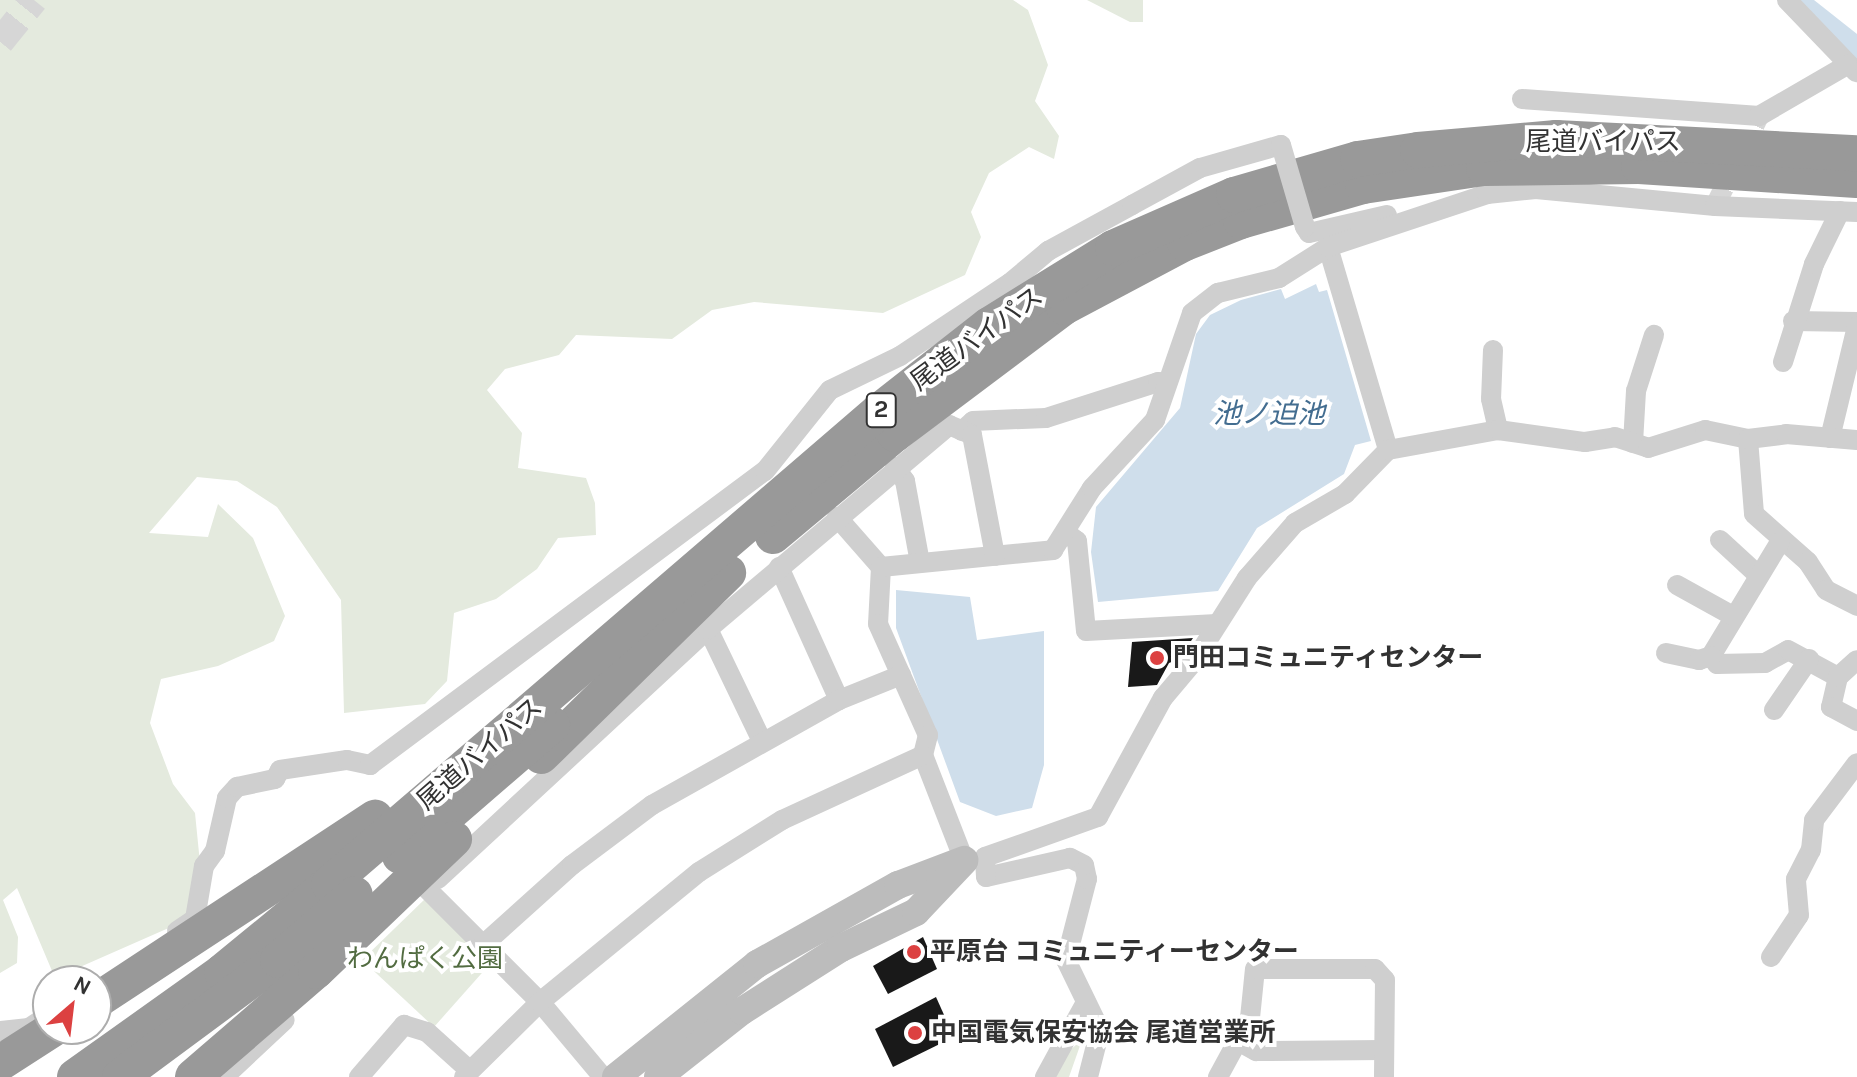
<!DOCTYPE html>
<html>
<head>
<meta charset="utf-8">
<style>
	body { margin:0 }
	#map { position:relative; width:1857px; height:1077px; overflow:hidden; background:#fff; font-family:Karla,"Noto Sans JP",sans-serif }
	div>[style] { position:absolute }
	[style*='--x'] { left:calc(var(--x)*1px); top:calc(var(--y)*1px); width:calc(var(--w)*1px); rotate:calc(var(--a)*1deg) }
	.green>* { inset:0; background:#e4eade }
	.water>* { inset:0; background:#cfdeeb }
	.building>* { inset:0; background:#191919 }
	.street-tunnel>* { height:20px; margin-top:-10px; transform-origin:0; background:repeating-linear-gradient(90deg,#d6d6d6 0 20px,transparent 0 30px) }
	.secondary-tunnel>* { height:28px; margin-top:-14px; transform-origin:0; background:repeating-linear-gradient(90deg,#d6d6d6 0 28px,transparent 0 42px) }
	.street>* { height:20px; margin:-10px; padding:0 10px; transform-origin:10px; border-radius:10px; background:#cfcfcf }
	.secondary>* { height:28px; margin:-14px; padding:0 14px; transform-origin:14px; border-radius:14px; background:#bcbcbc }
	.highway>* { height:36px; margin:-18px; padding:0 18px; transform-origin:18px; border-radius:18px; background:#999 }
	.street-bridge>* { height:20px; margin:-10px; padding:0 10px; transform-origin:10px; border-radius:10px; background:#cfcfcf }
	.dots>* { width:22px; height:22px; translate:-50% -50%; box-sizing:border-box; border:4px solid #fff; border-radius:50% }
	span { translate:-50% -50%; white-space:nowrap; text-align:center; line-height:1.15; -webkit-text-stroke:8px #fff; paint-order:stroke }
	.shield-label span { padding:2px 6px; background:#fff; border:2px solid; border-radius:6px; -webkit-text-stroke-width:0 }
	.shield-label { font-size:24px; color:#323232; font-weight:700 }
	.street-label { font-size:26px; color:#323232 }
	.poi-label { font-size:26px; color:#323232; font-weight:700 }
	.left { translate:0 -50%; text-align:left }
	.park-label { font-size:26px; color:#526c41 }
	.water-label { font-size:28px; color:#436d90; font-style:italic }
	.north { position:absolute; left:32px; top:965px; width:80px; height:80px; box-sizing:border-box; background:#fff; border:2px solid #adadad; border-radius:50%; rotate:28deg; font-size:22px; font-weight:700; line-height:32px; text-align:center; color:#323232 }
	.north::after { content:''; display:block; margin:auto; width:28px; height:36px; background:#dc4141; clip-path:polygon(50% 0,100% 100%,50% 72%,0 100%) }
</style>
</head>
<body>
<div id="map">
	<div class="green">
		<i style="clip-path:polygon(0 0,1013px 0,1028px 10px,1048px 65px,1035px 101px,1059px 136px,1054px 159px,1029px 147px,989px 173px,971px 212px,981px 237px,965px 275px,883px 313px,754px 302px,712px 310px,672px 339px,576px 335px,559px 355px,505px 369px,487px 390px,522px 433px,518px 468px,586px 478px,595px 503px,596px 535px,558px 538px,537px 569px,496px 599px,454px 613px,447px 681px,425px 704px,344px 713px,341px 600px,277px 507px,237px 481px,197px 477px,149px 533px,208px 537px,218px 504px,253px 538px,285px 616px,274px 641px,218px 666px,161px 679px,150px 723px,173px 784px,195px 813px,200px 863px,195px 908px,180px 923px,55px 978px,17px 888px,3px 900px,18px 937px,17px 963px,0 973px)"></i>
		<i style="clip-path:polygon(1087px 0,1143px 0,1143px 22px,1130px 22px)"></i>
		<i style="clip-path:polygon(426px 898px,489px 965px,434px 1027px,362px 960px)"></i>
		<i style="clip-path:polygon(1082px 1040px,1069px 1077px,1055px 1077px,1070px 1050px)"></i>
	</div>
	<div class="water">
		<i style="clip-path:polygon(1796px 0,1814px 0,1857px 34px,1857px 61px)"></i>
		<i style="clip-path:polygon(1316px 284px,1319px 292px,1327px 290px,1371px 441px,1355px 445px,1344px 474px,1257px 528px,1218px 591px,1098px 602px,1091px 552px,1096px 507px,1180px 408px,1196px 334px,1210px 315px,1241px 300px,1281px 289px,1285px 299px)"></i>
		<i style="clip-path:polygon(896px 590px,970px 597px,977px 640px,1044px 631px,1044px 765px,1032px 808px,996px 816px,960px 802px,896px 628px)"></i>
	</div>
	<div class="building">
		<i style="clip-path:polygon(1193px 638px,1179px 659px,1169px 663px,1157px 685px,1128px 687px,1132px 642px)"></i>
		<i style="clip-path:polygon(923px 937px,937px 969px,888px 994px,873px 966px)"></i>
		<i style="clip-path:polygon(936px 997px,954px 1037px,893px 1067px,875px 1029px)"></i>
	</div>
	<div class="street-tunnel">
		<i style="--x:1715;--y:206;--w:100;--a:-63.9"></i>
	</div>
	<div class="secondary-tunnel">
		<i style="--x:0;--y:42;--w:54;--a:-51"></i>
	</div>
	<div class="street">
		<i style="--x:1787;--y:0;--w:100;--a:46.2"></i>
		<i style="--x:1522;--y:99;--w:238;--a:4.1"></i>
		<i style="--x:1759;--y:116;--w:102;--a:-30.1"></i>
		<i style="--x:1305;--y:227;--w:7;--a:56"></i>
		<i style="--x:1309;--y:233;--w:80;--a:-13"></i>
		<i style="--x:1328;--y:247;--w:212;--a:73.5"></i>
		<i style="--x:1793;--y:321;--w:64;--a:0.9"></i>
		<i style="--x:1493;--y:350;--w:49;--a:92.3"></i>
		<i style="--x:1491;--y:399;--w:32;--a:77"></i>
		<i style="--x:1783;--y:362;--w:103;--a:-72.4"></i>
		<i style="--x:1814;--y:264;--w:59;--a:-63.9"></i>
		<i style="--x:962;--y:431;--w:15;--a:-42"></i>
		<i style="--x:973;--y:421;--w:73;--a:-2.4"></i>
		<i style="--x:1046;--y:418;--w:118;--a:-17.8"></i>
		<i style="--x:1158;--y:382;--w:9;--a:13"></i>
		<i style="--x:1830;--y:438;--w:115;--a:-76.4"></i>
		<i style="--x:1748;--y:439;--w:75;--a:85.4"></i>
		<i style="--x:1754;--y:514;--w:72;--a:41.6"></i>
		<i style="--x:1808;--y:562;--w:33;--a:57"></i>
		<i style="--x:1826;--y:590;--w:35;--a:27"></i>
		<i style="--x:1633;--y:443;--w:52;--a:-86.7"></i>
		<i style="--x:1636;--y:391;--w:59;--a:-72.2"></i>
		<i style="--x:895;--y:467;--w:17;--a:54"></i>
		<i style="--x:905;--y:481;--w:83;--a:79.6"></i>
		<i style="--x:837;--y:517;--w:67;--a:48.7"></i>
		<i style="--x:881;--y:567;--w:57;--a:93"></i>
		<i style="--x:878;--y:624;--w:122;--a:65.8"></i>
		<i style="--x:928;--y:735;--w:21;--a:104"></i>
		<i style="--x:923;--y:755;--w:113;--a:68.7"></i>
		<i style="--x:1065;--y:532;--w:15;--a:37"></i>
		<i style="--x:1077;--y:541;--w:90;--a:84.3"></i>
		<i style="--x:1086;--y:631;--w:131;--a:-3.1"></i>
		<i style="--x:1720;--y:540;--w:53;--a:42.7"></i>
		<i style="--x:1780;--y:542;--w:133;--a:121.2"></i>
		<i style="--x:1711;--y:656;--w:10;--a:53"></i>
		<i style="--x:1717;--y:664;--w:48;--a:-1.2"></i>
		<i style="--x:1765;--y:663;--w:26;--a:-29"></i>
		<i style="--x:1788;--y:650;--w:57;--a:28.4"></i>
		<i style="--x:1838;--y:677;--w:31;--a:103"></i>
		<i style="--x:1831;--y:707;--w:30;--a:28"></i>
		<i style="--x:779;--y:567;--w:146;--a:65.7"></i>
		<i style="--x:881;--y:567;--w:173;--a:-5.6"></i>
		<i style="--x:1053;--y:550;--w:73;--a:-57.8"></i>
		<i style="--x:1092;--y:488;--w:93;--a:-47.2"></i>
		<i style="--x:1155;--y:420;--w:113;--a:-70.9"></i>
		<i style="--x:1192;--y:313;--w:33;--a:-38"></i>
		<i style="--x:1218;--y:293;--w:63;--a:-13.8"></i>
		<i style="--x:1279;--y:278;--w:58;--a:-32.3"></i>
		<i style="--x:1328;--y:247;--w:168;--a:-18.4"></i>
		<i style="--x:1487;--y:194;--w:49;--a:-5.8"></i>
		<i style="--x:1536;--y:189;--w:180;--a:5.4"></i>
		<i style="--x:1715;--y:206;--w:142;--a:2.4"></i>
		<i style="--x:1677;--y:585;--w:64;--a:29"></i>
		<i style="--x:708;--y:629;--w:124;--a:64.3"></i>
		<i style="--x:1666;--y:653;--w:34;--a:12"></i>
		<i style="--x:1699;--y:660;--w:13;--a:-18"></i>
		<i style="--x:1838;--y:677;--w:25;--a:-42"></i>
		<i style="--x:1774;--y:710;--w:62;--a:-55.5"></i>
		<i style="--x:438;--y:879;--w:368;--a:-42.8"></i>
		<i style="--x:708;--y:629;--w:316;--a:-40.2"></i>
		<i style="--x:949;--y:425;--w:25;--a:23"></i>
		<i style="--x:972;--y:435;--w:123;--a:79.2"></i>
		<i style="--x:427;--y:889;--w:160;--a:45"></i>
		<i style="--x:540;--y:1002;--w:98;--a:50"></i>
		<i style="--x:177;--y:931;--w:22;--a:-34"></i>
		<i style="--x:195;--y:919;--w:54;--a:-80.4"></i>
		<i style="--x:204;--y:866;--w:19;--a:-54"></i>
		<i style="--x:215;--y:851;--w:54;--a:-77.2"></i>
		<i style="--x:227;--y:798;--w:15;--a:-48"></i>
		<i style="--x:237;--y:787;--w:39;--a:-12"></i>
		<i style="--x:275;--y:779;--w:10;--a:-61"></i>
		<i style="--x:280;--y:770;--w:68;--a:-8.5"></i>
		<i style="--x:347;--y:760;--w:24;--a:12"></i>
		<i style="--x:370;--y:765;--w:492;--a:-36.7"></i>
		<i style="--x:765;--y:471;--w:104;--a:-51.3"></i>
		<i style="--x:830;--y:390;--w:78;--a:-25.9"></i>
		<i style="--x:900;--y:356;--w:132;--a:-33.6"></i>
		<i style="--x:1010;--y:283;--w:50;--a:-40.1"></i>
		<i style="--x:1048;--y:251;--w:96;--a:-28.7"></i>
		<i style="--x:1132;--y:205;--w:77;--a:-28.6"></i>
		<i style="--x:1200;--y:168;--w:84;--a:-15.9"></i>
		<i style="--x:483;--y:945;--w:120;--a:-42"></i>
		<i style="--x:572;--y:865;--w:100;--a:-36.9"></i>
		<i style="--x:652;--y:805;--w:214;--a:-29.3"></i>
		<i style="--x:839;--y:700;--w:67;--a:-22"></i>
		<i style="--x:1771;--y:957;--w:50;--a:-56.3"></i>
		<i style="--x:1799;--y:915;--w:36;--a:-95"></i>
		<i style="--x:1796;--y:879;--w:33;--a:-63"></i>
		<i style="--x:1811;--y:850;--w:30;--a:-84"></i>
		<i style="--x:1814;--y:820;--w:71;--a:-53"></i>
		<i style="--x:0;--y:1031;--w:29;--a:-6"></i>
		<i style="--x:29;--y:1028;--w:14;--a:-34"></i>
		<i style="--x:1238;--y:1041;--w:21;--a:29"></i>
		<i style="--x:1256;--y:1051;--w:128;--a:-0.4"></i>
		<i style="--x:224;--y:1077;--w:83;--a:-43.1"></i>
		<i style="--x:359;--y:1077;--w:69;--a:-49.1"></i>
		<i style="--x:404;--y:1025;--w:24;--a:17"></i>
		<i style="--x:427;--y:1032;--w:57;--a:42.1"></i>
		<i style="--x:464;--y:1077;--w:107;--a:-44.6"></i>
		<i style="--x:540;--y:1002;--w:205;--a:-39.3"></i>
		<i style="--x:699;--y:872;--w:98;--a:-32.1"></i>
		<i style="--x:782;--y:820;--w:155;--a:-24.7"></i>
		<i style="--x:1045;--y:1077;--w:85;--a:-61.3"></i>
		<i style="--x:1088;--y:1077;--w:49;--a:-75.7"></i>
		<i style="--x:1100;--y:1030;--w:78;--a:-115.9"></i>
		<i style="--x:1066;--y:960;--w:84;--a:-75.5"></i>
		<i style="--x:1087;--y:879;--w:14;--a:-102"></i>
		<i style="--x:1084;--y:865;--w:16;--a:-153"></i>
		<i style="--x:1070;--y:858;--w:86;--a:167.3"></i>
		<i style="--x:986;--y:877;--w:20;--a:-93"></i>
		<i style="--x:985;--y:857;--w:120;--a:-19.5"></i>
		<i style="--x:1098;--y:817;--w:136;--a:-61.4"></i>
		<i style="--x:1163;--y:698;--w:50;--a:-49.9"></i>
		<i style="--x:1195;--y:660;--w:97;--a:-57.6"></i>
		<i style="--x:1247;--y:578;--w:73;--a:-48.9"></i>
		<i style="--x:1295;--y:523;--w:58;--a:-30.1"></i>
		<i style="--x:1345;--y:494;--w:62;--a:-45.7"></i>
		<i style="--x:1388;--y:450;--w:112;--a:-10.3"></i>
		<i style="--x:1498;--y:430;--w:88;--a:7.9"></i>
		<i style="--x:1585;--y:442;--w:30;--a:-9"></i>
		<i style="--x:1615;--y:437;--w:35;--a:18"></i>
		<i style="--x:1648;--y:448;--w:60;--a:-17.5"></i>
		<i style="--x:1705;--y:430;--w:44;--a:11.8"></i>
		<i style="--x:1748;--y:439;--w:38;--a:-7"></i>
		<i style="--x:1786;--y:434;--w:71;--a:4.8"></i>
		<i style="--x:1218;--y:1077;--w:67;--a:-61.5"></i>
		<i style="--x:1250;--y:1018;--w:49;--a:-84.2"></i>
		<i style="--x:1255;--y:969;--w:120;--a:0"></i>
		<i style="--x:1375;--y:969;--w:15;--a:48"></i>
		<i style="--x:1385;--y:980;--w:97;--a:90.6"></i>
	</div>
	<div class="secondary">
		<i style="--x:616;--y:1077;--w:181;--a:-38.7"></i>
		<i style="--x:757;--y:964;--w:162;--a:-29.3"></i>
		<i style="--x:898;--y:885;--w:71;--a:-20.7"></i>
		<i style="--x:658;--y:1077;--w:107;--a:-38.2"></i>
		<i style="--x:742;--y:1011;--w:117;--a:-32.5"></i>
		<i style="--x:841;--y:948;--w:83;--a:-25.6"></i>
		<i style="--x:916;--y:912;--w:70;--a:-46.7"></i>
	</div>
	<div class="highway">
		<i style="--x:773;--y:536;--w:159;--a:-39.9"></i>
		<i style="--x:895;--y:434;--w:211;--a:-36.9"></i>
		<i style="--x:1064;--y:307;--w:137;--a:-27.9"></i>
		<i style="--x:1185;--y:243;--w:60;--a:-21.4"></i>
		<i style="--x:1241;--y:221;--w:127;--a:-16"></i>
		<i style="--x:1363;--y:186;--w:122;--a:-8.5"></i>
		<i style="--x:1484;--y:168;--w:155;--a:-0.7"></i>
		<i style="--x:1639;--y:166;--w:218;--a:3.7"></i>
		<i style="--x:541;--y:756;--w:262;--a:-44.4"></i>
		<i style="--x:400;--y:856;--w:201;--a:-40.8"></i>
		<i style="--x:96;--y:1001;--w:334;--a:-33.3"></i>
		<i style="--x:0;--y:1063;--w:63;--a:-32.7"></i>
		<i style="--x:75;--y:1077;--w:181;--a:-35.5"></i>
		<i style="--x:222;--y:972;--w:139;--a:-39.4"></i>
		<i style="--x:329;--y:884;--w:724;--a:-40.69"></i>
		<i style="--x:878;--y:412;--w:141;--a:-38.1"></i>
		<i style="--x:989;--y:325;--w:146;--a:-31.8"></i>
		<i style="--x:1113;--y:248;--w:132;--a:-23.7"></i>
		<i style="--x:1234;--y:195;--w:129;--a:-16.2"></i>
		<i style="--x:1358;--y:159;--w:61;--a:-8.5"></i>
		<i style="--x:1418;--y:150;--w:139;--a:-5"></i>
		<i style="--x:1556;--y:138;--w:301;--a:2.9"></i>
		<i style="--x:120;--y:1077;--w:197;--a:-36.5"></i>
		<i style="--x:278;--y:960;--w:101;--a:-40.6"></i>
		<i style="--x:193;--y:1077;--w:162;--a:-40.8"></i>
		<i style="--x:316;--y:971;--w:191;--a:-43.7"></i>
	</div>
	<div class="street-bridge">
		<i style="--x:1281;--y:145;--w:85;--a:73.7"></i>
	</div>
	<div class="dots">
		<i style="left:1157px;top:658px;background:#dc4141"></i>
		<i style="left:914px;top:952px;background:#dc4141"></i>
		<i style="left:915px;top:1033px;background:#dc4141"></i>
	</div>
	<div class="shield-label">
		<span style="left:881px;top:410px">2</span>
	</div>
	<div class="street-label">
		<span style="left:1603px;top:142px">尾道バイパス</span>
		<span style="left:977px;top:339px;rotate:-36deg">尾道バイパス</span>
		<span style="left:480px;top:754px;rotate:-41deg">尾道バイパス</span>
	</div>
	<div class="poi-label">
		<span class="left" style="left:1173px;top:658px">門田コミュニティセンター</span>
		<span class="left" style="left:930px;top:952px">平原台 コミュニティーセンター</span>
		<span class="left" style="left:931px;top:1033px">中国電気保安協会 尾道営業所</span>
	</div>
	<div class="park-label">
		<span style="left:425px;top:959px">わんぱく公園</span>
	</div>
	<div class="water-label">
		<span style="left:1269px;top:414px">池ノ迫池</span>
	</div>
	<div class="north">N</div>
</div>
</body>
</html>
